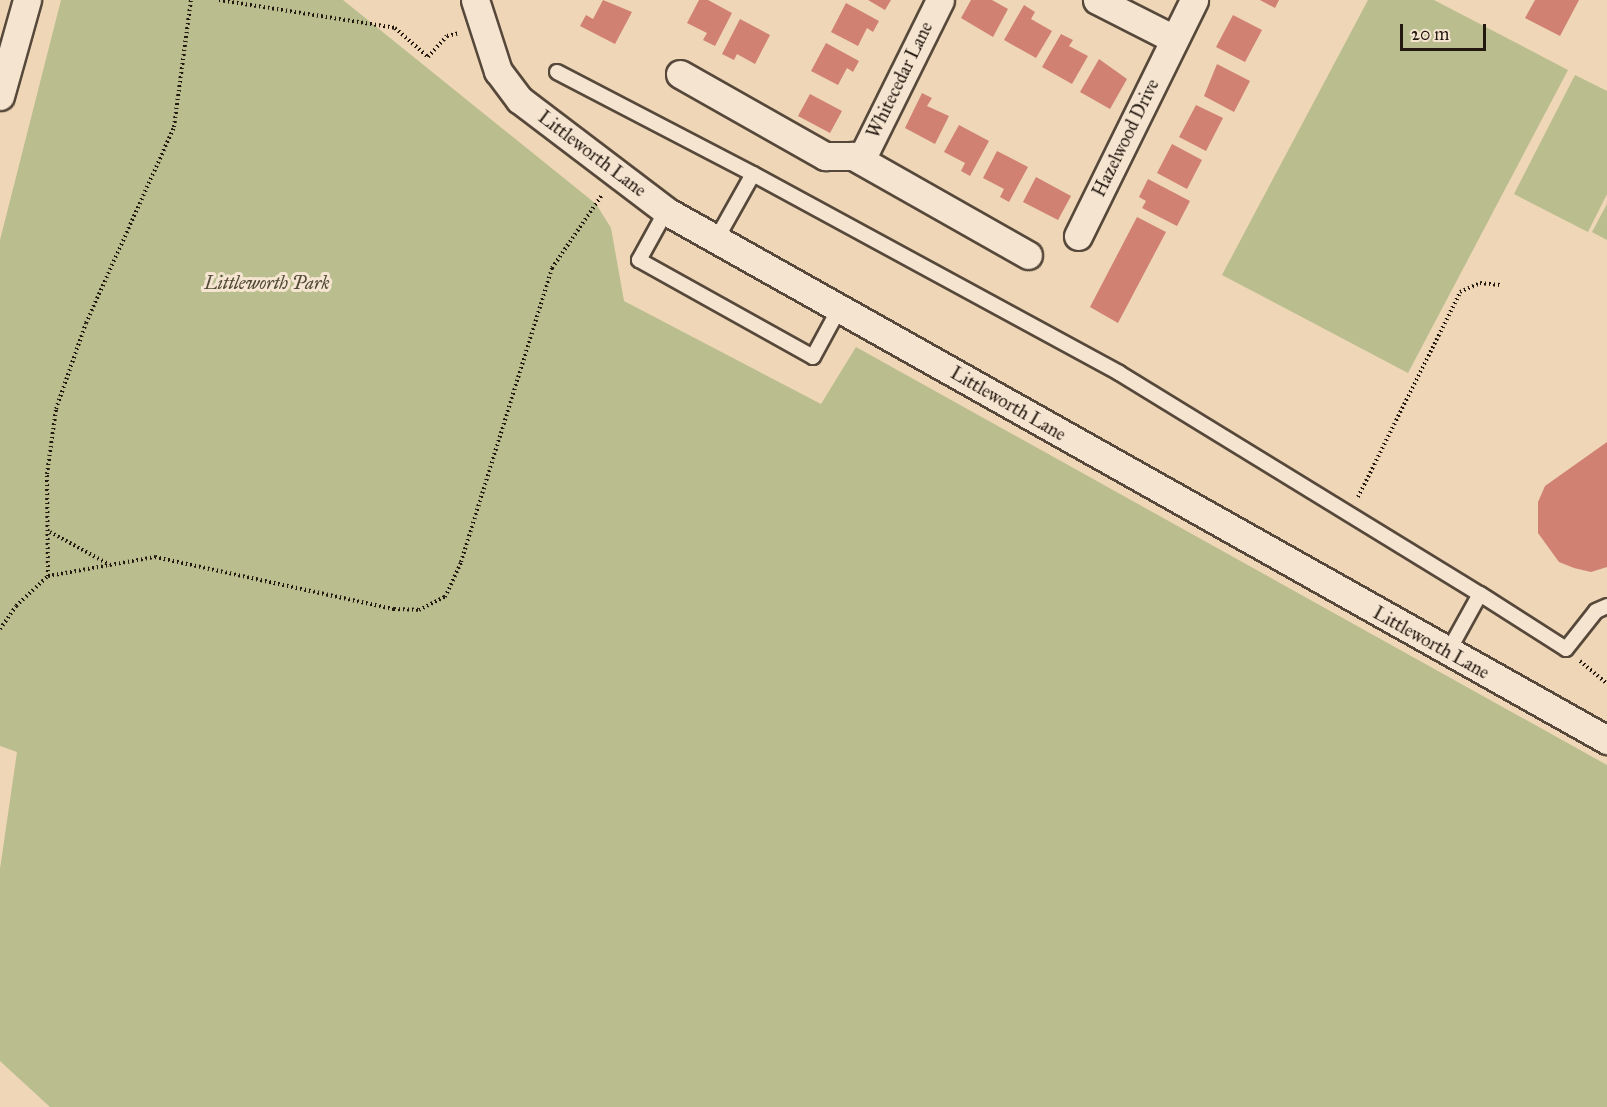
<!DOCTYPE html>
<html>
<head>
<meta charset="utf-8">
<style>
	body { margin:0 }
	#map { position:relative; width:1607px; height:1107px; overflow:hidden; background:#eed6b6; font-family:"IM FELL Great Primer",serif }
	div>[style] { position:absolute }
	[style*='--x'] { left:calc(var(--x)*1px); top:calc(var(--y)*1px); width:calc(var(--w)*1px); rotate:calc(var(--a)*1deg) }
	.green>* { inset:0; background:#babd8d }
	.building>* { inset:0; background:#d08172 }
	.path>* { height:4px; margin-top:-2px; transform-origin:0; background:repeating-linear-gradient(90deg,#241911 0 1.5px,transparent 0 4.5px) }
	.roads { filter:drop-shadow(2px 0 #56483a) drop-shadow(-2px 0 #56483a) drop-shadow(0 2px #56483a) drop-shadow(0 -2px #56483a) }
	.service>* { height:14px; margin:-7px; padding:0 7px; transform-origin:7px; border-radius:7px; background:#f4e4d0 }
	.minor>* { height:27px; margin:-13.5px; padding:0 13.5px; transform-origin:13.5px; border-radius:13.5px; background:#f4e4d0 }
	span { translate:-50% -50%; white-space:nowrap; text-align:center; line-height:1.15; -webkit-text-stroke:6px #f4e4d0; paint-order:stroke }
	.street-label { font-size:18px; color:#241911 }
	.park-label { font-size:18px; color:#514a36; font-style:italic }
	.scale { position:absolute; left:1400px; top:24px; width:86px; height:27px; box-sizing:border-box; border:3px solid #241911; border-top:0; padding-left:8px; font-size:18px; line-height:21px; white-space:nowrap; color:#241911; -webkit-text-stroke:4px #f4e4d0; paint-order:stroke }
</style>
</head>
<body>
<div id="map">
	<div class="green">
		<i style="clip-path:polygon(61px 0,343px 0,596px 204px,611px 228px,624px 301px,821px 404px,856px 347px,1607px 765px,1607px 1107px,50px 1107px,0 1061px,0 869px,17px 752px,0 746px,0 240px)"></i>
		<i style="clip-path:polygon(1368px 0,1434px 0,1568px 70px,1408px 373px,1222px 275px)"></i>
		<i style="clip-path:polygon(1575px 75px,1607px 91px,1607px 194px,1588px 232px,1514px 194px)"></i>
		<i style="clip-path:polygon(1607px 204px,1607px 240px,1592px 232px)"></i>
	</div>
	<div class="building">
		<i style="clip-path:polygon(603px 0,632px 12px,615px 44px,580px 26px,586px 15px,593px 19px)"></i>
		<i style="clip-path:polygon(699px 0,708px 0,732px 13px,715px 46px,703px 40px,707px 33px,687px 23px)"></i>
		<i style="clip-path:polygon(868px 0,891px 0,885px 10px)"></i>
		<i style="clip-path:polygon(971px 0,992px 0,1008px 9px,993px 37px,961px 18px)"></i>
		<i style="clip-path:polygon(1260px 0,1279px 0,1275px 8px)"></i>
		<i style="clip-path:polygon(1535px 0,1579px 0,1560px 36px,1525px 18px)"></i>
		<i style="clip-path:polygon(846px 3px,879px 21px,873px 32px,867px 28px,858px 46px,831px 32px)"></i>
		<i style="clip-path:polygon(1024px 5px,1035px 12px,1031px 19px,1052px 31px,1036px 58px,1004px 40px)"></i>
		<i style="clip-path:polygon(1233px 15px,1262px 30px,1245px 62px,1216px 47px)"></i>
		<i style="clip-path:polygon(740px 19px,770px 35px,755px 64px,737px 54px,734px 60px,722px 54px)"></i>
		<i style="clip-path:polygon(1061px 34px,1073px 40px,1069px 46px,1088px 56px,1072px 84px,1042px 67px)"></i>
		<i style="clip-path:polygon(826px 43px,859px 61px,853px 72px,847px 68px,838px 85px,811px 71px)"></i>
		<i style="clip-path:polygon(1099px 59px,1127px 79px,1110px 109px,1080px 92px)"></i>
		<i style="clip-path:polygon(1217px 64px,1250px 81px,1234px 112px,1204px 96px)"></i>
		<i style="clip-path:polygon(922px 93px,932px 98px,927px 106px,949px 116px,935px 144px,905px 128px)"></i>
		<i style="clip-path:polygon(810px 94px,842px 111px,830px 133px,798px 116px)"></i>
		<i style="clip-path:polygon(1196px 105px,1223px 118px,1206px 151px,1179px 137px)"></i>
		<i style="clip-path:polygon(959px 125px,989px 141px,970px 176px,961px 171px,965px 163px,944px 152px)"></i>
		<i style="clip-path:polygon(1172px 144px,1202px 160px,1187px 189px,1157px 173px)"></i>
		<i style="clip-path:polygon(997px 151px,1028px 167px,1009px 202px,1000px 197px,1004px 189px,983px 178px)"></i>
		<i style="clip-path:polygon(1036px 177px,1071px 196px,1058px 220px,1023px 202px)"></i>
		<i style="clip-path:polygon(1148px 179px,1190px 201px,1177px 226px,1142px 208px,1146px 201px,1139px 197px)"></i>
		<i style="clip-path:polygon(1137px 217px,1166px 232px,1118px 323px,1090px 307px)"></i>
		<i style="clip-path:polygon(1607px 442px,1607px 567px,1591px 572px,1574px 568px,1559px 562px,1538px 533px,1538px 502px,1545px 486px)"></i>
	</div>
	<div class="path">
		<i style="--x:219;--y:0;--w:178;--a:9"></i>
		<i style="--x:395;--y:28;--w:44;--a:41.3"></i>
		<i style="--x:428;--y:57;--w:28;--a:-48"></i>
		<i style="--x:447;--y:36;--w:12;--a:-14"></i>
		<i style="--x:1358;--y:497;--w:229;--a:-63.5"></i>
		<i style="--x:1460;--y:292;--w:22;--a:-24"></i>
		<i style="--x:1480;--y:283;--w:20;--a:6"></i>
		<i style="--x:50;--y:532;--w:68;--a:28.8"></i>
		<i style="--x:48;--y:576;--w:102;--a:-90.6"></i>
		<i style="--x:47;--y:474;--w:66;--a:-82.1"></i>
		<i style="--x:56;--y:409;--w:91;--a:-70.8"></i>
		<i style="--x:86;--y:323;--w:215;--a:-65.8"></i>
		<i style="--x:174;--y:127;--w:128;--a:-82.4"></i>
		<i style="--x:0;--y:629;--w:28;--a:-55"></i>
		<i style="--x:16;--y:606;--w:44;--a:-43.2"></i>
		<i style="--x:48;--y:576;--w:109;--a:-10.1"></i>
		<i style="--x:155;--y:557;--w:245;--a:12.3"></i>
		<i style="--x:394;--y:609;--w:25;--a:2"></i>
		<i style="--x:419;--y:610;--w:29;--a:-27"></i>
		<i style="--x:445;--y:597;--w:38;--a:-65"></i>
		<i style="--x:461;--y:562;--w:308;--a:-72.8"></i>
		<i style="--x:552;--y:268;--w:88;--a:-55.6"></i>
		<i style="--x:1580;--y:661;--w:35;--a:40"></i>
	</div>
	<div class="roads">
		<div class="service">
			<i style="--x:557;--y:72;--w:221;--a:27.5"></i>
			<i style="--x:753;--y:174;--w:76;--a:119.3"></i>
			<i style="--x:753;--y:174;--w:417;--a:28.5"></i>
			<i style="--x:1119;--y:373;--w:423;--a:31.5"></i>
			<i style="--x:666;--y:211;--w:56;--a:118.9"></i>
			<i style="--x:639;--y:260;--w:199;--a:29.1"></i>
			<i style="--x:813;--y:357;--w:55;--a:-61.6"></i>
			<i style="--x:1448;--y:652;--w:66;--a:-61.1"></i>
			<i style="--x:1480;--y:594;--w:102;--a:32.6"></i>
			<i style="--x:1566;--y:649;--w:48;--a:-51.7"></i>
			<i style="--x:1596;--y:611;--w:12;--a:-24"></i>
		</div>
		<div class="minor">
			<i style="--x:475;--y:0;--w:75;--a:72.1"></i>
			<i style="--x:498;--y:71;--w:36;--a:53"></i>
			<i style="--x:520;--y:100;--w:183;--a:37.2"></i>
			<i style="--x:666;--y:211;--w:1080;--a:29.34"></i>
			<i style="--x:1097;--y:0;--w:86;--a:26.9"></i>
			<i style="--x:680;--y:74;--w:167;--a:29.5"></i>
			<i style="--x:825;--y:156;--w:28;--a:0"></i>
			<i style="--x:853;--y:156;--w:201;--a:29.5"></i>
			<i style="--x:0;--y:96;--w:100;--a:-74.3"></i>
			<i style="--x:861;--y:160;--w:178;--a:-63.7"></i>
			<i style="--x:1078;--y:236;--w:263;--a:-63.8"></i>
		</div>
	</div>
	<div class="street-label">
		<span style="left:900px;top:80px;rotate:-64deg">Whitecedar Lane</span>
		<span style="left:1126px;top:138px;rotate:-64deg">Hazelwood Drive</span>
		<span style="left:592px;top:154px;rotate:37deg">Littleworth Lane</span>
		<span style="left:1008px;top:404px;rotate:30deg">Littleworth Lane</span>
		<span style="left:1431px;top:643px;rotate:29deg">Littleworth Lane</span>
	</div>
	<div class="park-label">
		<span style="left:267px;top:283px">Littleworth Park</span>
	</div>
	<div class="scale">20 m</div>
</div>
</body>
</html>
